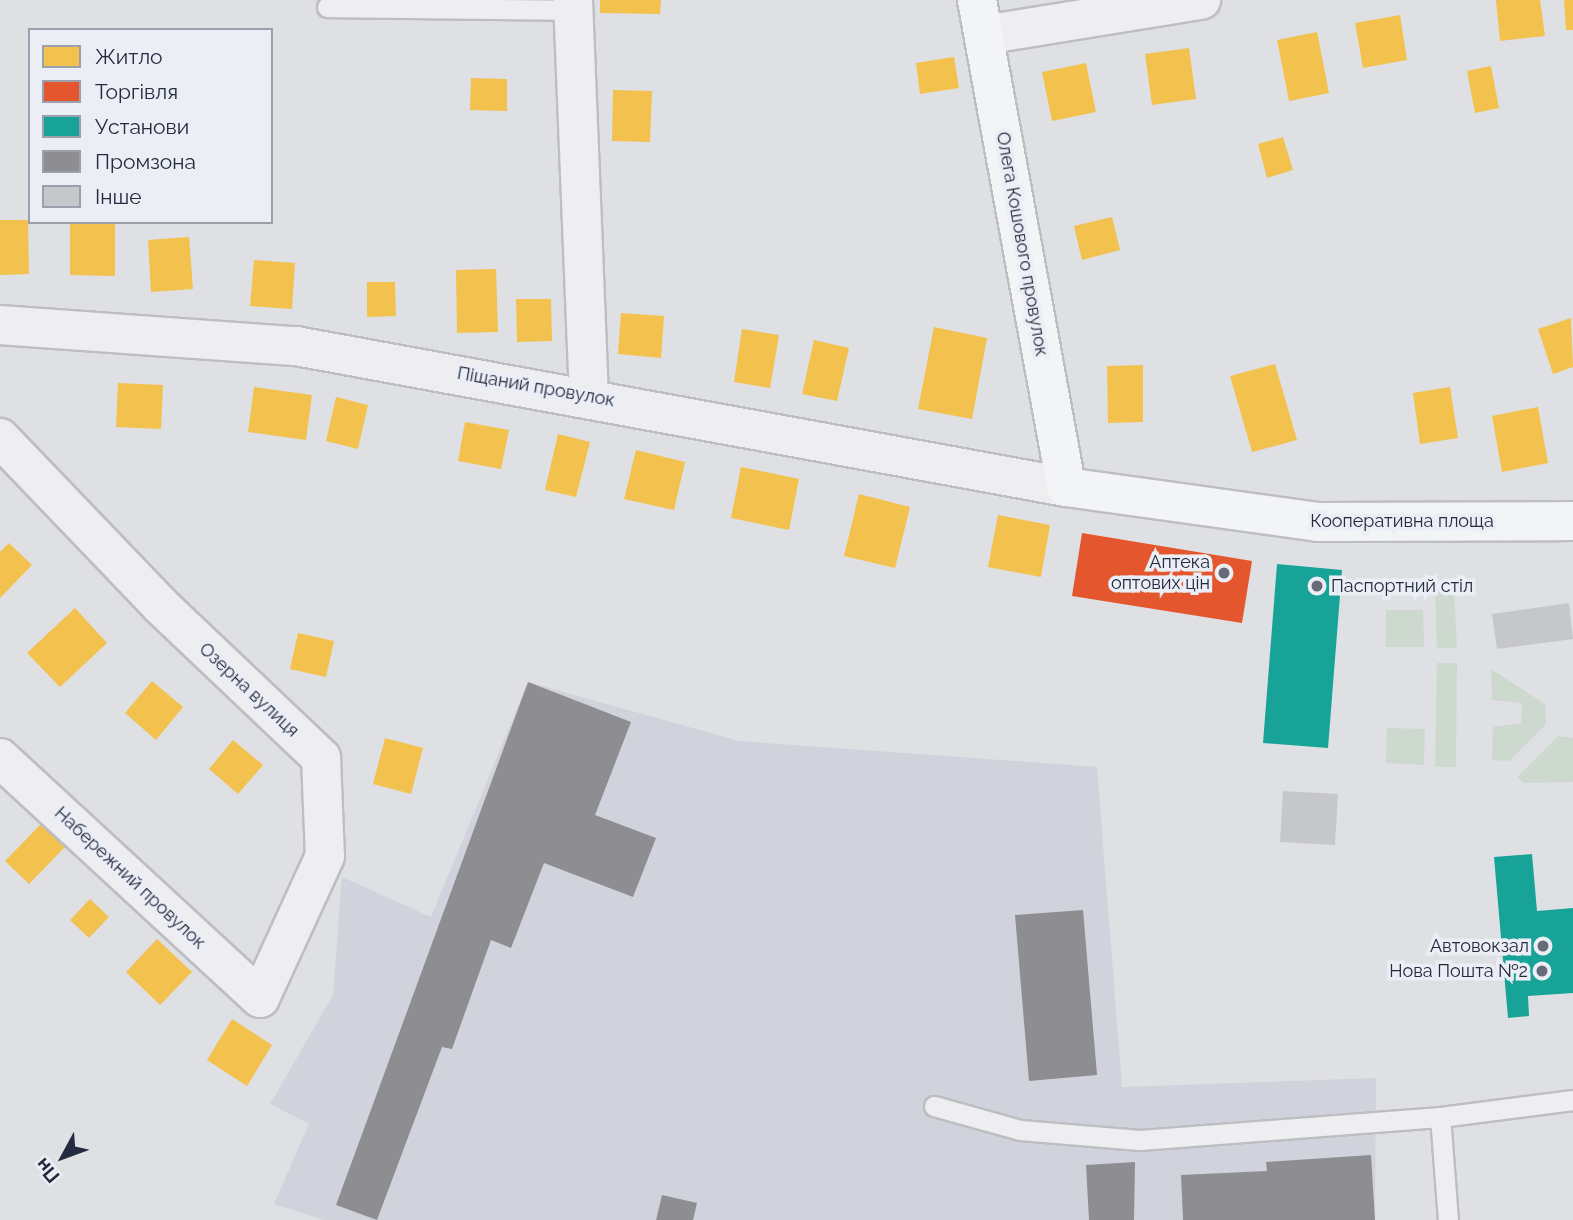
<!DOCTYPE html>
<html>
<head>
<meta charset="utf-8">
<style>
	body { margin:0 }
	#map { position:relative; width:1573px; height:1220px; overflow:hidden; background:#dfe0e4; font-family:Raleway,sans-serif }
	div>[style] { position:absolute }
	[style*='--x'] { left:calc(var(--x)*1px); top:calc(var(--y)*1px); width:calc(var(--w)*1px); rotate:calc(var(--a)*1deg) }
	.built>* { inset:0; background:#d0d3db }
	.green>* { inset:0; background:#cdd8ce }
	.homes>* { inset:0; background:#f2c14e }
	.shops>* { inset:0; background:#e4572e }
	.public>* { inset:0; background:#17a398 }
	.industry>* { inset:0; background:#8d8d92 }
	.building>* { inset:0; background:#c5c7cb }
	.roads { filter:drop-shadow(2px 0 #bdbec2) drop-shadow(-2px 0 #bdbec2) drop-shadow(0 2px #bdbec2) drop-shadow(0 -2px #bdbec2) }
	.lane>* { height:19px; margin:-9.5px; padding:0 9.5px; transform-origin:9.5px; border-radius:9.5px; background:#eeeef1 }
	.street>* { height:38px; margin:-19px; padding:0 19px; transform-origin:19px; border-radius:19px; background:#eeeef1 }
	.secondary>* { height:38px; margin:-19px; padding:0 19px; transform-origin:19px; border-radius:19px; background:#f3f4f5 }
	.dots>* { width:19px; height:19px; translate:-50% -50%; box-sizing:border-box; border:4px solid #ebeef5; border-radius:50% }
	span { translate:-50% -50%; white-space:nowrap; text-align:center; line-height:1.15; -webkit-text-stroke:7px #ebeef5; paint-order:stroke }
	.street-label { font-size:18px; color:#252b3f }
	.poi-label { font-size:18px; color:#252b3f }
	.right { translate:-100% -50%; text-align:right }
	.left { translate:0 -50%; text-align:left }
	.legend { position:absolute; left:28px; top:28px; width:245px; height:196px; box-sizing:border-box; background:#ebeef5; border:2px solid #9ca0ac; margin:0; padding:9px 12px; list-style:none; font-size:21px; color:#252b3f }
	.legend li { display:flex; align-items:center; gap:14px; height:35px }
	.legend b { width:35px; border:2px solid #9ca0ac }
	.north { position:absolute; left:28px; top:1122px; width:70px; height:70px; -webkit-text-stroke:5px #ebeef5; paint-order:stroke; rotate:229deg; font-size:19px; font-weight:700; line-height:28px; text-align:center; color:#252b3f }
	.north::after { content:''; display:block; margin:auto; width:24px; height:32px; background:#252b3f; clip-path:polygon(50% 0,100% 100%,50% 72%,0 100%) }
</style>
</head>
<body>
<div id="map">
	<div class="built">
		<i style="clip-path:polygon(528px 682px,739px 741px,1097px 767px,1122px 1087px,1376px 1078px,1375px 1220px,324px 1220px,274px 1204px,309px 1124px,270px 1104px,333px 995px,342px 877px,431px 917px)"></i>
	</div>
	<div class="green">
		<i style="clip-path:polygon(1454px 590px,1457px 648px,1437px 648px,1435px 591px)"></i>
		<i style="clip-path:polygon(1386px 610px,1423px 610px,1424px 647px,1386px 647px)"></i>
		<i style="clip-path:polygon(1437px 663px,1457px 663px,1456px 767px,1435px 767px)"></i>
		<i style="clip-path:polygon(1491px 669px,1545px 704px,1546px 724px,1509px 761px,1492px 760px,1493px 727px,1521px 723px,1522px 703px,1492px 700px)"></i>
		<i style="clip-path:polygon(1387px 728px,1425px 729px,1424px 765px,1386px 763px)"></i>
		<i style="clip-path:polygon(1558px 736px,1573px 738px,1573px 782px,1524px 783px,1517px 777px)"></i>
	</div>
	<div class="homes">
		<i style="clip-path:polygon(600px 0,661px 0,660px 14px,600px 13px)"></i>
		<i style="clip-path:polygon(1496px 0,1540px 0,1545px 36px,1500px 41px)"></i>
		<i style="clip-path:polygon(1564px 0,1573px 0,1573px 30px,1566px 30px)"></i>
		<i style="clip-path:polygon(1400px 15px,1407px 60px,1363px 68px,1355px 23px)"></i>
		<i style="clip-path:polygon(1317px 32px,1329px 93px,1289px 101px,1277px 40px)"></i>
		<i style="clip-path:polygon(1189px 48px,1196px 99px,1152px 105px,1145px 54px)"></i>
		<i style="clip-path:polygon(954px 57px,959px 88px,920px 94px,916px 63px)"></i>
		<i style="clip-path:polygon(1086px 63px,1096px 112px,1052px 121px,1042px 72px)"></i>
		<i style="clip-path:polygon(1491px 66px,1499px 108px,1475px 113px,1467px 71px)"></i>
		<i style="clip-path:polygon(471px 78px,507px 79px,507px 111px,470px 110px)"></i>
		<i style="clip-path:polygon(613px 90px,652px 91px,650px 142px,612px 141px)"></i>
		<i style="clip-path:polygon(1283px 137px,1293px 170px,1267px 178px,1258px 144px)"></i>
		<i style="clip-path:polygon(1112px 217px,1120px 250px,1082px 260px,1074px 226px)"></i>
		<i style="clip-path:polygon(0 220px,28px 220px,29px 274px,0 275px)"></i>
		<i style="clip-path:polygon(70px 222px,115px 222px,115px 276px,70px 275px)"></i>
		<i style="clip-path:polygon(189px 237px,193px 289px,151px 292px,148px 240px)"></i>
		<i style="clip-path:polygon(254px 260px,295px 263px,292px 309px,250px 306px)"></i>
		<i style="clip-path:polygon(496px 269px,498px 332px,457px 333px,456px 270px)"></i>
		<i style="clip-path:polygon(367px 282px,395px 282px,396px 316px,367px 317px)"></i>
		<i style="clip-path:polygon(516px 299px,551px 299px,552px 341px,517px 342px)"></i>
		<i style="clip-path:polygon(621px 313px,664px 316px,661px 358px,618px 354px)"></i>
		<i style="clip-path:polygon(1571px 318px,1573px 367px,1553px 374px,1538px 329px)"></i>
		<i style="clip-path:polygon(934px 327px,987px 338px,972px 419px,918px 409px)"></i>
		<i style="clip-path:polygon(742px 329px,779px 335px,770px 388px,734px 382px)"></i>
		<i style="clip-path:polygon(814px 340px,849px 348px,837px 401px,802px 394px)"></i>
		<i style="clip-path:polygon(1275px 364px,1297px 440px,1252px 452px,1230px 376px)"></i>
		<i style="clip-path:polygon(1143px 365px,1143px 422px,1108px 423px,1107px 366px)"></i>
		<i style="clip-path:polygon(118px 383px,163px 385px,161px 429px,116px 427px)"></i>
		<i style="clip-path:polygon(254px 387px,312px 395px,306px 440px,248px 432px)"></i>
		<i style="clip-path:polygon(1450px 387px,1458px 438px,1420px 444px,1413px 393px)"></i>
		<i style="clip-path:polygon(336px 397px,368px 405px,358px 449px,326px 441px)"></i>
		<i style="clip-path:polygon(1538px 407px,1548px 463px,1502px 472px,1492px 416px)"></i>
		<i style="clip-path:polygon(465px 422px,509px 430px,501px 469px,458px 461px)"></i>
		<i style="clip-path:polygon(558px 434px,590px 442px,576px 497px,545px 490px)"></i>
		<i style="clip-path:polygon(636px 450px,685px 462px,674px 510px,624px 499px)"></i>
		<i style="clip-path:polygon(741px 467px,799px 479px,789px 530px,731px 518px)"></i>
		<i style="clip-path:polygon(859px 494px,910px 507px,895px 568px,844px 556px)"></i>
		<i style="clip-path:polygon(998px 515px,1050px 525px,1041px 577px,988px 567px)"></i>
		<i style="clip-path:polygon(9px 543px,32px 565px,0 598px,0 552px)"></i>
		<i style="clip-path:polygon(75px 608px,107px 643px,60px 687px,27px 653px)"></i>
		<i style="clip-path:polygon(298px 633px,334px 641px,326px 677px,290px 669px)"></i>
		<i style="clip-path:polygon(152px 681px,183px 707px,156px 740px,125px 713px)"></i>
		<i style="clip-path:polygon(385px 738px,423px 748px,411px 794px,373px 784px)"></i>
		<i style="clip-path:polygon(233px 740px,263px 765px,238px 794px,209px 769px)"></i>
		<i style="clip-path:polygon(42px 823px,66px 846px,29px 884px,5px 861px)"></i>
		<i style="clip-path:polygon(90px 899px,109px 917px,89px 938px,70px 920px)"></i>
		<i style="clip-path:polygon(157px 939px,192px 972px,160px 1005px,126px 972px)"></i>
		<i style="clip-path:polygon(232px 1019px,272px 1045px,247px 1086px,207px 1060px)"></i>
	</div>
	<div class="shops">
		<i style="clip-path:polygon(1082px 533px,1252px 561px,1242px 623px,1072px 596px)"></i>
	</div>
	<div class="public">
		<i style="clip-path:polygon(1277px 564px,1342px 570px,1328px 748px,1263px 743px)"></i>
		<i style="clip-path:polygon(1532px 854px,1537px 911px,1573px 908px,1573px 993px,1528px 996px,1529px 1016px,1508px 1018px,1494px 857px)"></i>
	</div>
	<div class="industry">
		<i style="clip-path:polygon(528px 682px,631px 722px,595px 815px,656px 838px,633px 897px,544px 863px,511px 948px,491px 940px,452px 1049px,442px 1047px,377px 1220px,336px 1205px)"></i>
		<i style="clip-path:polygon(1083px 910px,1097px 1075px,1029px 1081px,1015px 915px)"></i>
		<i style="clip-path:polygon(1371px 1155px,1375px 1220px,1183px 1220px,1181px 1175px,1267px 1171px,1266px 1162px)"></i>
		<i style="clip-path:polygon(1135px 1162px,1134px 1220px,1089px 1220px,1086px 1165px)"></i>
		<i style="clip-path:polygon(662px 1195px,697px 1203px,693px 1220px,656px 1220px)"></i>
	</div>
	<div class="building">
		<i style="clip-path:polygon(1569px 603px,1573px 639px,1497px 649px,1492px 614px)"></i>
		<i style="clip-path:polygon(1283px 791px,1338px 794px,1335px 845px,1280px 842px)"></i>
	</div>
	<div class="roads">
		<div class="lane">
			<i style="--x:327;--y:7;--w:246;--a:0.7"></i>
			<i style="--x:934;--y:1106;--w:89;--a:15.6"></i>
			<i style="--x:1020;--y:1130;--w:120;--a:4.8"></i>
			<i style="--x:1140;--y:1140;--w:301;--a:-4.4"></i>
			<i style="--x:1448;--y:1220;--w:103;--a:-94.4"></i>
			<i style="--x:1440;--y:1117;--w:134;--a:-7.3"></i>
		</div>
		<div class="street">
			<i style="--x:573;--y:0;--w:395;--a:87.7"></i>
			<i style="--x:984;--y:35;--w:220;--a:-9.2"></i>
			<i style="--x:0;--y:325;--w:297;--a:4.1"></i>
			<i style="--x:296;--y:346;--w:783;--a:10.38"></i>
			<i style="--x:0;--y:438;--w:231;--a:46.2"></i>
			<i style="--x:160;--y:605;--w:222;--a:43.5"></i>
			<i style="--x:321;--y:758;--w:98;--a:87.7"></i>
			<i style="--x:325;--y:856;--w:156;--a:114.6"></i>
			<i style="--x:260;--y:998;--w:354;--a:-137.3"></i>
		</div>
		<div class="secondary">
			<i style="--x:977;--y:0;--w:495;--a:79.6"></i>
			<i style="--x:1066;--y:487;--w:253;--a:7.9"></i>
			<i style="--x:1317;--y:522;--w:256;--a:-0.2"></i>
		</div>
	</div>
	<div class="dots">
		<i style="left:1224px;top:573px;background:#666a79"></i>
		<i style="left:1317px;top:586px;background:#666a79"></i>
		<i style="left:1543px;top:946px;background:#666a79"></i>
		<i style="left:1542px;top:971px;background:#666a79"></i>
	</div>
	<div class="street-label">
		<span style="left:1022px;top:244px;rotate:80deg">Олега Кошового провулок</span>
		<span style="left:536px;top:387px;rotate:10deg">Піщаний провулок</span>
		<span style="left:1402px;top:521px">Кооперативна площа</span>
		<span style="left:249px;top:690px;rotate:43deg">Озерна вулиця</span>
		<span style="left:130px;top:878px;rotate:43deg">Набережний провулок</span>
	</div>
	<div class="poi-label">
		<span class="right" style="left:1210px;top:573px">Аптека<br>оптових цін</span>
		<span class="left" style="left:1331px;top:586px">Паспортний стіл</span>
		<span class="right" style="left:1529px;top:946px">Автовокзал</span>
		<span class="right" style="left:1528px;top:971px">Нова Пошта №2</span>
	</div>
	<ul class="legend">
	<li><b style="height:19px;background:#f2c14e"></b>Житло</li>
	<li><b style="height:19px;background:#e4572e"></b>Торгівля</li>
	<li><b style="height:19px;background:#17a398"></b>Установи</li>
	<li><b style="height:19px;background:#8d8d92"></b>Промзона</li>
	<li><b style="height:19px;background:#c5c7cb"></b>Інше</li>
	</ul>
	<div class="north">Пн</div>
</div>
</body>
</html>
